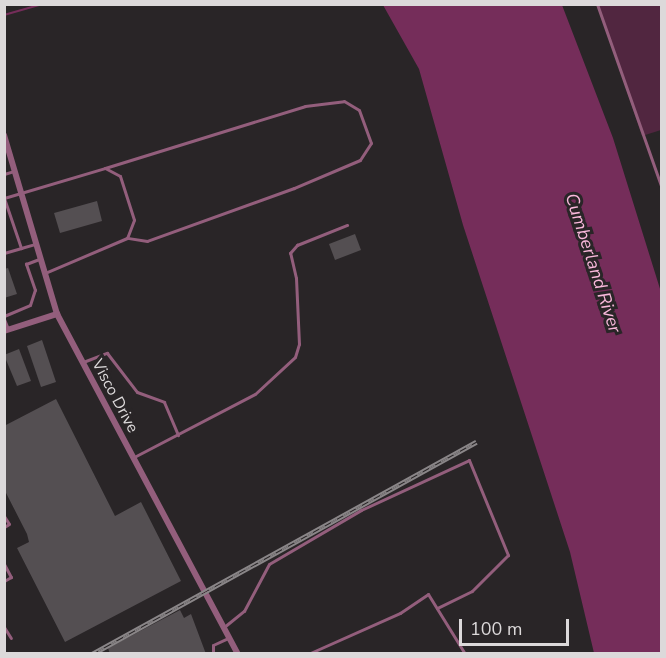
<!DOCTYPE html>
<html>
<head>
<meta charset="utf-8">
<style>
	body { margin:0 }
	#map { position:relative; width:666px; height:658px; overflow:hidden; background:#292527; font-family:"Nunito Sans",sans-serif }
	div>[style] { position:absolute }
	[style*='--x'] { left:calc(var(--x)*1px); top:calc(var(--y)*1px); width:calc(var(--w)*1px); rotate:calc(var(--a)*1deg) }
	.green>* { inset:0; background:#512640 }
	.water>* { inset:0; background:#752d5a }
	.stream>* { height:2px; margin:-1px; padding:0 1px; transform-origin:1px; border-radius:1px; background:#752d5a }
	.building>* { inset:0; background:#544f52 }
	.service>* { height:3px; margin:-1.5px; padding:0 1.5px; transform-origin:1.5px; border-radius:1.5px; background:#935e7c }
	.minor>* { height:6px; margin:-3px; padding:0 3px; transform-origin:3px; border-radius:3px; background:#935e7c }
	.rail>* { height:4.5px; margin-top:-2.25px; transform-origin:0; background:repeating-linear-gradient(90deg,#292527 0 7px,#8a8688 0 14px); box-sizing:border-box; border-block:2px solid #8a8688 }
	span { translate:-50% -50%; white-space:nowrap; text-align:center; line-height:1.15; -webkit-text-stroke:6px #292527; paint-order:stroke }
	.street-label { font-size:16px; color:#dcd9da }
	.water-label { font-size:18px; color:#f9b8db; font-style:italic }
	.frame { position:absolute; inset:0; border:6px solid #dcd9da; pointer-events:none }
	.scale { position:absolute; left:459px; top:619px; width:110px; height:27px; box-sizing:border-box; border:3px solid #dcd9da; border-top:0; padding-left:8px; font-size:18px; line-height:21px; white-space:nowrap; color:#dcd9da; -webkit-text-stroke:4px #292527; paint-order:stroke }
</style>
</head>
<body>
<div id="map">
	<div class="green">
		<i style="clip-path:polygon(598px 5px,661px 5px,661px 130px,642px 136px)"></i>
	</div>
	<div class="water">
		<i style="clip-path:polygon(383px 5px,562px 5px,613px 138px,661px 292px,661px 653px,594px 653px,570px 552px,463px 225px,419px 69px)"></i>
	</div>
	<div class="stream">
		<i style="--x:4;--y:15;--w:40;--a:-16"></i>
	</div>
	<div class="building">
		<i style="clip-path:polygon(97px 201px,102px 221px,60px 233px,54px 213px)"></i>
		<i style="clip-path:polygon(355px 234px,361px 250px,335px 260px,329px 244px)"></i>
		<i style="clip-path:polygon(8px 268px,17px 294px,4px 298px,4px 269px)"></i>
		<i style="clip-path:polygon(42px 340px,56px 382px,41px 387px,27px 346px)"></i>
		<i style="clip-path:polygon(19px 349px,31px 381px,17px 386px,4px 355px)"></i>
		<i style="clip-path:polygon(56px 399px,115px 516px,141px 502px,181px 581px,65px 642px,17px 548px,29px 542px,27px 534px,4px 489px,4px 426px)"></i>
		<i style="clip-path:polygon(180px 610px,184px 618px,191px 614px,206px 654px,110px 654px,108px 648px)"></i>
	</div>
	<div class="service">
		<i style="--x:597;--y:4;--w:196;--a:70.6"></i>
		<i style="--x:105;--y:168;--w:209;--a:-17.2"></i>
		<i style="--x:305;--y:106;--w:39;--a:-7"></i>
		<i style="--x:344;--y:101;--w:17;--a:31"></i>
		<i style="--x:359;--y:110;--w:35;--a:70"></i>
		<i style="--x:371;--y:143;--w:20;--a:123"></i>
		<i style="--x:360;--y:160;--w:72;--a:157"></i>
		<i style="--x:294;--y:188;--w:156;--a:160.2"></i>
		<i style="--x:147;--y:241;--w:20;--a:-171"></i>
		<i style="--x:4;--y:174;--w:10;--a:-17"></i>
		<i style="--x:4;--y:198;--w:105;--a:-16.5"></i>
		<i style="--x:105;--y:168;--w:17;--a:28"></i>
		<i style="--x:120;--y:176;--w:46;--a:72.3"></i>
		<i style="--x:134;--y:220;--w:19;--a:111"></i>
		<i style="--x:127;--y:238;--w:89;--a:156.9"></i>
		<i style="--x:4;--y:198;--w:53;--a:71.2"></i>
		<i style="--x:21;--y:248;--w:15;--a:-16"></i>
		<i style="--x:4;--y:253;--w:18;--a:-16"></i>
		<i style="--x:4;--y:316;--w:28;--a:-23"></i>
		<i style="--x:30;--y:305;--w:16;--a:-72"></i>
		<i style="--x:35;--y:290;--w:28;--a:-109"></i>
		<i style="--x:26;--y:264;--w:14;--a:-21"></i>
		<i style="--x:4;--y:319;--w:11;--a:68"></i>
		<i style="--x:83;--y:362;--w:26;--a:-21"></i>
		<i style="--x:107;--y:353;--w:49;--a:52.4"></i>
		<i style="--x:137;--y:392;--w:29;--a:20"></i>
		<i style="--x:164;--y:402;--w:36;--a:67"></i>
		<i style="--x:134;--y:457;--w:136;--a:-27.5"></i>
		<i style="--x:255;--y:394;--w:54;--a:-42.8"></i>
		<i style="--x:295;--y:357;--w:14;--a:-73"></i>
		<i style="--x:299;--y:344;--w:66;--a:-92.6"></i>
		<i style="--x:296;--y:278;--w:26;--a:-103"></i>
		<i style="--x:290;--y:253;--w:11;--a:-49"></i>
		<i style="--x:297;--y:245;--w:54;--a:-21.8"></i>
		<i style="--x:4;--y:516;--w:9;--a:58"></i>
		<i style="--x:9;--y:524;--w:6;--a:149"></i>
		<i style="--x:4;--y:564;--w:15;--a:62"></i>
		<i style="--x:11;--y:577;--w:8;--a:150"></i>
		<i style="--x:4;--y:627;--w:13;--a:58"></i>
		<i style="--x:224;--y:627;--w:26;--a:-39"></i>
		<i style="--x:244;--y:611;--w:53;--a:-62"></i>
		<i style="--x:269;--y:564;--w:107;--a:-30.4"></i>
		<i style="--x:361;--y:510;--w:119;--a:-24.8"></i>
		<i style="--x:469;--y:460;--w:103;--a:67.7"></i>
		<i style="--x:508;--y:555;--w:51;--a:135"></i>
		<i style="--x:472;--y:591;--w:39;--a:154"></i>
		<i style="--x:213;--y:654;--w:9;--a:-90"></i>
		<i style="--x:213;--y:645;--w:17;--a:-25"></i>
		<i style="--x:308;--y:654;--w:101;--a:-24"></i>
		<i style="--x:400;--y:613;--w:34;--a:-34"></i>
		<i style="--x:428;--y:594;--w:70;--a:58.3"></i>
		<i style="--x:369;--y:654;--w:2;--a:-27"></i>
	</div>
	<div class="minor">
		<i style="--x:4;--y:135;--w:187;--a:73.5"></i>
		<i style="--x:57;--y:314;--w:385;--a:62"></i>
		<i style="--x:4;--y:331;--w:56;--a:-17.8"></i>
	</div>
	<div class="rail">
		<i style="--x:92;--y:654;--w:439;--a:-28.9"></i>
	</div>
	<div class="street-label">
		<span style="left:115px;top:396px;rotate:62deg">Visco Drive</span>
	</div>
	<div class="water-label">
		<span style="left:593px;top:263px;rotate:72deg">Cumberland River</span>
	</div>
	<div class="frame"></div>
	<div class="scale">100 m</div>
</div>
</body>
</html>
